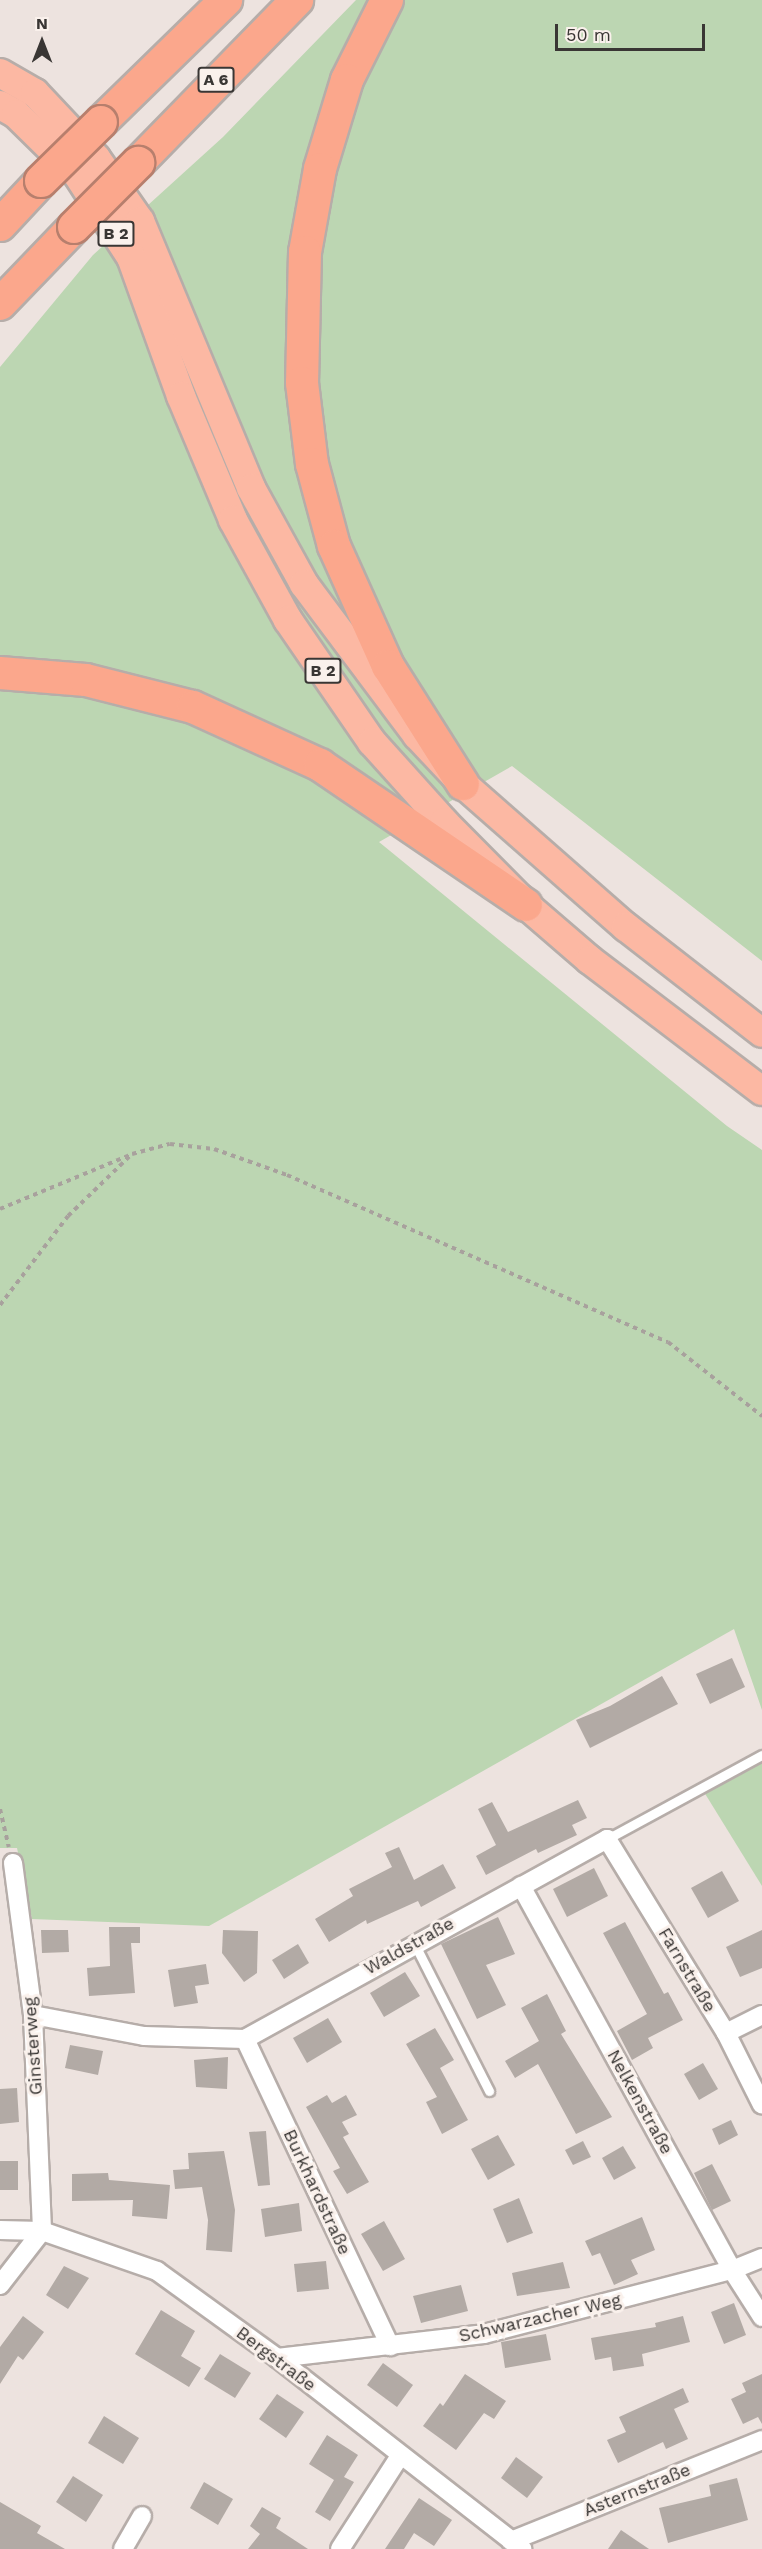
<!DOCTYPE html>
<html>
<head>
<meta charset="utf-8">
<style>
	body { margin:0 }
	#map { position:relative; width:762px; height:2549px; overflow:hidden; background:#ede3df; font-family:"Work Sans",sans-serif }
	div>[style] { position:absolute }
	[style*='--x'] { left:calc(var(--x)*1px); top:calc(var(--y)*1px); width:calc(var(--w)*1px); rotate:calc(var(--a)*1deg) }
	.green>* { inset:0; background:#bcd6b2 }
	.building>* { inset:0; background:#b2aaa5 }
	.path>* { height:4px; margin-top:-2px; transform-origin:0; background:repeating-linear-gradient(90deg,#a8a19d 0 4.5px,transparent 0 9px) }
	.roads { filter:drop-shadow(2px 0 #b6ada9) drop-shadow(-2px 0 #b6ada9) drop-shadow(0 2px #b6ada9) drop-shadow(0 -2px #b6ada9) }
	.service>* { height:9px; margin:-4.5px; padding:0 4.5px; transform-origin:4.5px; border-radius:4.5px; background:#fff }
	.minor>* { height:18px; margin:-9px; padding:0 9px; transform-origin:9px; border-radius:9px; background:#fff }
	.trunk>* { height:28px; margin:-14px; padding:0 14px; transform-origin:14px; border-radius:14px; background:#fcb8a3 }
	.motorway>* { height:32px; margin:-16px; padding:0 16px; transform-origin:16px; border-radius:16px; background:#fba78c }
	.bridges { filter:drop-shadow(2px 0 #b77f6d) drop-shadow(-2px 0 #b77f6d) drop-shadow(0 2px #b77f6d) drop-shadow(0 -2px #b77f6d) }
	.motorway-bridge>* { height:32px; margin:-16px; padding:0 16px; transform-origin:16px; border-radius:16px; background:#fba78c }
	span { translate:-50% -50%; white-space:nowrap; text-align:center; line-height:1.15; -webkit-text-stroke:6px #faf1ec; paint-order:stroke }
	.shield-label span { padding:2px 4px; background:#faf1ec; border:2px solid; border-radius:4px; -webkit-text-stroke-width:0 }
	.shield-label { font-size:16px; color:#393634; font-weight:700 }
	.street-label { font-size:18px; color:#393634 }
	.north { position:absolute; left:12px; top:12px; width:60px; height:60px; -webkit-text-stroke:4px #faf1ec; paint-order:stroke; rotate:0deg; font-size:16px; font-weight:700; line-height:24px; text-align:center; color:#393634 }
	.north::after { content:''; display:block; margin:auto; width:21px; height:27px; background:#393634; clip-path:polygon(50% 0,100% 100%,50% 72%,0 100%) }
	.scale { position:absolute; left:555px; top:24px; width:150px; height:27px; box-sizing:border-box; border:3px solid #393634; border-top:0; padding-left:8px; font-size:18px; line-height:21px; white-space:nowrap; color:#393634; -webkit-text-stroke:4px #faf1ec; paint-order:stroke }
</style>
</head>
<body>
<div id="map">
	<div class="green">
		<i style="clip-path:polygon(356px 0,762px 0,762px 961px,512px 766px,379px 842px,727px 1126px,762px 1150px,762px 1710px,734px 1629px,209px 1926px,32px 1919px,17px 1848px,0 1848px,0 367px,93px 255px,223px 137px)"></i>
		<i style="clip-path:polygon(762px 1758px,762px 1886px,704px 1792px)"></i>
	</div>
	<div class="building">
		<i style="clip-path:polygon(732px 1658px,745px 1687px,710px 1704px,696px 1674px)"></i>
		<i style="clip-path:polygon(662px 1676px,678px 1704px,590px 1748px,576px 1720px,610px 1706px)"></i>
		<i style="clip-path:polygon(578px 1800px,587px 1818px,572px 1825px,577px 1835px,538px 1853px,536px 1849px,486px 1875px,476px 1856px,496px 1845px,478px 1809px,492px 1802px,508px 1832px)"></i>
		<i style="clip-path:polygon(399px 1847px,414px 1880px,443px 1864px,456px 1888px,421px 1907px,418px 1901px,367px 1924px,366px 1920px,329px 1942px,315px 1919px,353px 1896px,349px 1889px,392px 1867px,385px 1853px)"></i>
		<i style="clip-path:polygon(594px 1868px,608px 1896px,567px 1917px,553px 1889px)"></i>
		<i style="clip-path:polygon(722px 1871px,739px 1901px,708px 1918px,691px 1888px)"></i>
		<i style="clip-path:polygon(498px 1917px,515px 1954px,486px 1965px,506px 2005px,477px 2019px,441px 1944px)"></i>
		<i style="clip-path:polygon(625px 1922px,664px 1994px,668px 1992px,683px 2020px,648px 2038px,653px 2048px,632px 2060px,617px 2031px,647px 2014px,603px 1933px)"></i>
		<i style="clip-path:polygon(109px 1927px,140px 1927px,140px 1943px,131px 1943px,135px 1993px,89px 1996px,87px 1968px,110px 1966px)"></i>
		<i style="clip-path:polygon(41px 1930px,68px 1930px,69px 1952px,42px 1953px)"></i>
		<i style="clip-path:polygon(223px 1930px,258px 1931px,257px 1973px,244px 1982px,222px 1953px)"></i>
		<i style="clip-path:polygon(762px 1930px,762px 1968px,740px 1977px,726px 1947px)"></i>
		<i style="clip-path:polygon(298px 1944px,309px 1963px,284px 1979px,272px 1960px)"></i>
		<i style="clip-path:polygon(206px 1964px,209px 1984px,195px 1986px,198px 2003px,174px 2007px,168px 1970px)"></i>
		<i style="clip-path:polygon(405px 1972px,420px 1996px,384px 2017px,370px 1993px)"></i>
		<i style="clip-path:polygon(547px 1994px,566px 2031px,561px 2034px,612px 2117px,576px 2134px,538px 2064px,515px 2078px,505px 2061px,539px 2041px,521px 2008px)"></i>
		<i style="clip-path:polygon(328px 2018px,342px 2042px,307px 2063px,293px 2038px)"></i>
		<i style="clip-path:polygon(435px 2028px,454px 2060px,440px 2068px,468px 2120px,442px 2134px,426px 2102px,437px 2097px,406px 2044px)"></i>
		<i style="clip-path:polygon(70px 2045px,103px 2051px,98px 2075px,65px 2068px)"></i>
		<i style="clip-path:polygon(228px 2057px,227px 2089px,196px 2087px,194px 2060px)"></i>
		<i style="clip-path:polygon(703px 2063px,718px 2089px,699px 2100px,684px 2074px)"></i>
		<i style="clip-path:polygon(17px 2088px,19px 2122px,0 2124px,0 2089px)"></i>
		<i style="clip-path:polygon(327px 2095px,332px 2103px,346px 2095px,357px 2115px,342px 2122px,349px 2134px,343px 2137px,369px 2182px,347px 2194px,333px 2171px,340px 2168px,306px 2107px)"></i>
		<i style="clip-path:polygon(731px 2120px,738px 2135px,719px 2145px,712px 2129px)"></i>
		<i style="clip-path:polygon(266px 2131px,270px 2185px,258px 2186px,249px 2132px)"></i>
		<i style="clip-path:polygon(498px 2135px,515px 2165px,488px 2180px,471px 2149px)"></i>
		<i style="clip-path:polygon(583px 2141px,591px 2157px,573px 2165px,565px 2150px)"></i>
		<i style="clip-path:polygon(623px 2146px,636px 2168px,614px 2180px,602px 2158px)"></i>
		<i style="clip-path:polygon(224px 2151px,235px 2210px,232px 2252px,206px 2250px,208px 2220px,202px 2187px,175px 2189px,173px 2170px,189px 2169px,188px 2153px)"></i>
		<i style="clip-path:polygon(0 2161px,18px 2161px,18px 2190px,0 2190px)"></i>
		<i style="clip-path:polygon(712px 2164px,731px 2201px,712px 2210px,694px 2173px)"></i>
		<i style="clip-path:polygon(108px 2173px,109px 2180px,170px 2185px,167px 2219px,132px 2216px,133px 2200px,72px 2201px,72px 2174px)"></i>
		<i style="clip-path:polygon(519px 2198px,533px 2233px,507px 2243px,493px 2209px)"></i>
		<i style="clip-path:polygon(299px 2203px,302px 2231px,265px 2237px,261px 2209px)"></i>
		<i style="clip-path:polygon(642px 2217px,655px 2250px,631px 2260px,638px 2274px,614px 2285px,600px 2253px,592px 2256px,585px 2241px)"></i>
		<i style="clip-path:polygon(384px 2221px,405px 2259px,383px 2271px,361px 2234px)"></i>
		<i style="clip-path:polygon(326px 2261px,329px 2289px,297px 2292px,294px 2264px)"></i>
		<i style="clip-path:polygon(563px 2262px,570px 2288px,517px 2296px,512px 2273px)"></i>
		<i style="clip-path:polygon(64px 2266px,89px 2278px,68px 2309px,46px 2295px)"></i>
		<i style="clip-path:polygon(461px 2285px,468px 2311px,421px 2323px,413px 2296px)"></i>
		<i style="clip-path:polygon(734px 2303px,746px 2335px,724px 2344px,711px 2312px)"></i>
		<i style="clip-path:polygon(161px 2310px,195px 2331px,181px 2356px,201px 2368px,189px 2387px,135px 2354px)"></i>
		<i style="clip-path:polygon(23px 2316px,44px 2332px,23px 2360px,18px 2356px,0 2384px,0 2347px)"></i>
		<i style="clip-path:polygon(683px 2316px,690px 2342px,642px 2354px,644px 2366px,613px 2371px,611px 2357px,595px 2360px,591px 2338px,656px 2327px,655px 2323px)"></i>
		<i style="clip-path:polygon(546px 2334px,551px 2360px,505px 2368px,501px 2342px)"></i>
		<i style="clip-path:polygon(220px 2354px,251px 2373px,235px 2398px,204px 2379px)"></i>
		<i style="clip-path:polygon(383px 2363px,413px 2385px,397px 2407px,367px 2385px)"></i>
		<i style="clip-path:polygon(465px 2374px,506px 2401px,494px 2419px,484px 2413px,456px 2450px,423px 2426px,440px 2403px,443px 2406px)"></i>
		<i style="clip-path:polygon(762px 2374px,762px 2424px,758px 2417px,743px 2424px,731px 2399px,746px 2392px,742px 2383px)"></i>
		<i style="clip-path:polygon(683px 2388px,689px 2402px,674px 2409px,688px 2439px,666px 2449px,663px 2442px,618px 2463px,607px 2440px,626px 2432px,619px 2417px)"></i>
		<i style="clip-path:polygon(277px 2394px,304px 2412px,286px 2438px,259px 2419px)"></i>
		<i style="clip-path:polygon(104px 2416px,139px 2438px,123px 2464px,88px 2443px)"></i>
		<i style="clip-path:polygon(327px 2435px,358px 2455px,344px 2477px,354px 2482px,330px 2521px,315px 2512px,334px 2480px,309px 2464px)"></i>
		<i style="clip-path:polygon(516px 2457px,543px 2477px,527px 2498px,501px 2478px)"></i>
		<i style="clip-path:polygon(73px 2476px,103px 2495px,86px 2522px,56px 2502px)"></i>
		<i style="clip-path:polygon(737px 2478px,748px 2520px,668px 2543px,659px 2508px,711px 2496px,709px 2485px)"></i>
		<i style="clip-path:polygon(204px 2482px,233px 2499px,218px 2525px,190px 2508px)"></i>
		<i style="clip-path:polygon(419px 2498px,452px 2520px,434px 2546px,414px 2533px,404px 2549px,385px 2549px)"></i>
		<i style="clip-path:polygon(0 2502px,41px 2526px,37px 2533px,65px 2549px,0 2549px)"></i>
		<i style="clip-path:polygon(262px 2507px,281px 2518px,276px 2528px,308px 2549px,248px 2549px,260px 2534px,250px 2526px)"></i>
		<i style="clip-path:polygon(621px 2530px,649px 2549px,608px 2549px)"></i>
	</div>
	<div class="path">
		<i style="--x:0;--y:1209;--w:143;--a:-22.6"></i>
		<i style="--x:132;--y:1154;--w:39;--a:-15"></i>
		<i style="--x:170;--y:1144;--w:44;--a:6.5"></i>
		<i style="--x:214;--y:1149;--w:77;--a:19.6"></i>
		<i style="--x:287;--y:1175;--w:416;--a:23.7"></i>
		<i style="--x:668;--y:1342;--w:120;--a:38.2"></i>
		<i style="--x:0;--y:1305;--w:112;--a:-52.6"></i>
		<i style="--x:68;--y:1216;--w:86;--a:-44.1"></i>
		<i style="--x:0;--y:1809;--w:39;--a:77"></i>
	</div>
	<div class="roads">
		<div class="service">
			<i style="--x:607;--y:1839;--w:176;--a:-28.5"></i>
			<i style="--x:414;--y:1943;--w:166;--a:63.1"></i>
		</div>
		<div class="minor">
			<i style="--x:13;--y:1863;--w:153;--a:82.5"></i>
			<i style="--x:33;--y:2015;--w:216;--a:87.6"></i>
			<i style="--x:521;--y:1886;--w:438;--a:61.2"></i>
			<i style="--x:732;--y:2270;--w:56;--a:57.4"></i>
			<i style="--x:33;--y:2015;--w:113;--a:10.7"></i>
			<i style="--x:144;--y:2036;--w:101;--a:1.7"></i>
			<i style="--x:245;--y:2039;--w:414;--a:-28.9"></i>
			<i style="--x:607;--y:1839;--w:228;--a:58.5"></i>
			<i style="--x:726;--y:2033;--w:80;--a:63.4"></i>
			<i style="--x:726;--y:2033;--w:40;--a:-26.6"></i>
			<i style="--x:245;--y:2039;--w:340;--a:64.7"></i>
			<i style="--x:0;--y:2230;--w:42;--a:1.4"></i>
			<i style="--x:42;--y:2231;--w:122;--a:19.2"></i>
			<i style="--x:157;--y:2271;--w:148;--a:35.9"></i>
			<i style="--x:277;--y:2358;--w:311;--a:37.9"></i>
			<i style="--x:0;--y:2285;--w:68;--a:-52.1"></i>
			<i style="--x:277;--y:2358;--w:208;--a:-6.6"></i>
			<i style="--x:484;--y:2334;--w:256;--a:-14.5"></i>
			<i style="--x:732;--y:2270;--w:32;--a:-22"></i>
			<i style="--x:511;--y:2541;--w:271;--a:-21.9"></i>
			<i style="--x:123;--y:2549;--w:38;--a:-60"></i>
			<i style="--x:340;--y:2549;--w:111;--a:-57.2"></i>
		</div>
		<div class="trunk">
			<i style="--x:0;--y:73;--w:40;--a:29.7"></i>
			<i style="--x:35;--y:93;--w:89;--a:46.8"></i>
			<i style="--x:96;--y:158;--w:77;--a:55.1"></i>
			<i style="--x:140;--y:221;--w:289;--a:67.4"></i>
			<i style="--x:251;--y:488;--w:110;--a:61.1"></i>
			<i style="--x:304;--y:584;--w:189;--a:53.2"></i>
			<i style="--x:417;--y:735;--w:67;--a:46.8"></i>
			<i style="--x:463;--y:784;--w:217;--a:41.3"></i>
			<i style="--x:626;--y:927;--w:172;--a:37.9"></i>
			<i style="--x:0;--y:105;--w:18;--a:29"></i>
			<i style="--x:16;--y:114;--w:86;--a:44.5"></i>
			<i style="--x:77;--y:174;--w:99;--a:57"></i>
			<i style="--x:131;--y:257;--w:148;--a:70.2"></i>
			<i style="--x:181;--y:396;--w:134;--a:67.2"></i>
			<i style="--x:233;--y:520;--w:114;--a:61.2"></i>
			<i style="--x:288;--y:620;--w:148;--a:55.5"></i>
			<i style="--x:372;--y:742;--w:108;--a:48"></i>
			<i style="--x:444;--y:822;--w:117;--a:45.3"></i>
			<i style="--x:526;--y:905;--w:84;--a:40.7"></i>
			<i style="--x:590;--y:960;--w:216;--a:37.3"></i>
		</div>
		<div class="motorway">
			<i style="--x:387;--y:0;--w:89;--a:116.6"></i>
			<i style="--x:347;--y:80;--w:93;--a:106.9"></i>
			<i style="--x:320;--y:169;--w:84;--a:100.2"></i>
			<i style="--x:305;--y:252;--w:131;--a:91.3"></i>
			<i style="--x:302;--y:383;--w:82;--a:83"></i>
			<i style="--x:312;--y:464;--w:85;--a:75"></i>
			<i style="--x:334;--y:546;--w:132;--a:65.8"></i>
			<i style="--x:388;--y:666;--w:140;--a:57.6"></i>
			<i style="--x:101;--y:122;--w:175;--a:-44.3"></i>
			<i style="--x:138;--y:163;--w:228;--a:-45.7"></i>
			<i style="--x:0;--y:225;--w:60;--a:-47"></i>
			<i style="--x:0;--y:304;--w:107;--a:-46.1"></i>
			<i style="--x:0;--y:673;--w:86;--a:4.7"></i>
			<i style="--x:86;--y:680;--w:110;--a:14.2"></i>
			<i style="--x:193;--y:707;--w:140;--a:24.5"></i>
			<i style="--x:320;--y:765;--w:249;--a:34.2"></i>
		</div>
	</div>
	<div class="bridges">
		<div class="motorway-bridge">
			<i style="--x:41;--y:181;--w:84;--a:-44.5"></i>
			<i style="--x:74;--y:227;--w:91;--a:-45"></i>
		</div>
	</div>
	<div class="shield-label">
		<span style="left:216px;top:80px">A 6</span>
		<span style="left:116px;top:234px">B 2</span>
		<span style="left:323px;top:671px">B 2</span>
	</div>
	<div class="street-label">
		<span style="left:409px;top:1946px;rotate:-29deg">Waldstraße</span>
		<span style="left:687px;top:1970px;rotate:59deg">Farnstraße</span>
		<span style="left:33px;top:2046px;rotate:-94deg">Ginsterweg</span>
		<span style="left:640px;top:2102px;rotate:61deg">Nelkenstraße</span>
		<span style="left:317px;top:2192px;rotate:65deg">Burkhardstraße</span>
		<span style="left:540px;top:2318px;rotate:-13deg">Schwarzacher Weg</span>
		<span style="left:276px;top:2359px;rotate:37deg">Bergstraße</span>
		<span style="left:637px;top:2490px;rotate:-22deg">Asternstraße</span>
	</div>
	<div class="north">N</div>
	<div class="scale">50 m</div>
</div>
</body>
</html>
